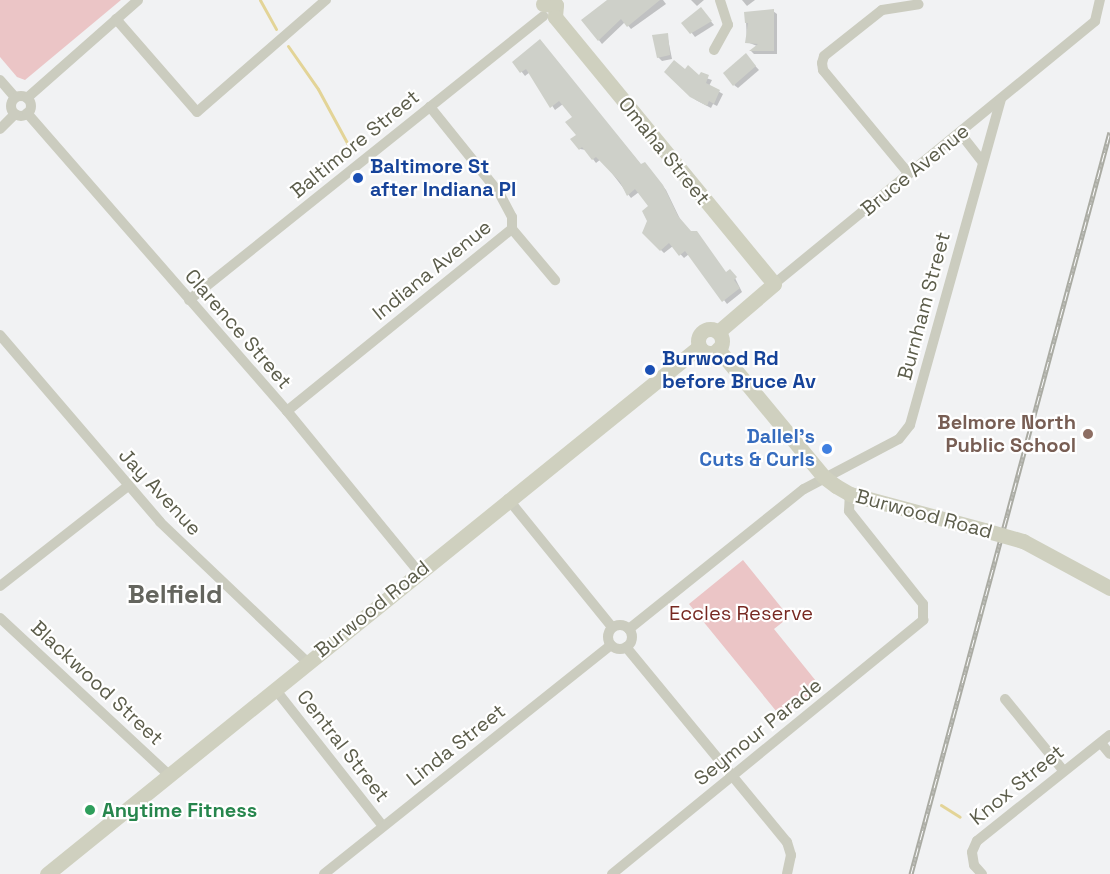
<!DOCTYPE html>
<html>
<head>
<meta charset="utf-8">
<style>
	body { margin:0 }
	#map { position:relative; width:1110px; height:874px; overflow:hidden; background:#f1f2f3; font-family:"Space Grotesk",sans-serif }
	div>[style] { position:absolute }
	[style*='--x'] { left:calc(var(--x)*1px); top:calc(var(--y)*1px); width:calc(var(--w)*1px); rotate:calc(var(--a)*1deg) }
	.green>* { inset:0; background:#ebc5c6 }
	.shadow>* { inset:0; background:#0003 }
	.stream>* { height:3px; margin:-1.5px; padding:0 1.5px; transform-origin:1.5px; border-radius:1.5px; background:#e3d497 }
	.building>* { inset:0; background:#ced0c9 }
	.street>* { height:10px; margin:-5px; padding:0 5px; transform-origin:5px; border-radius:5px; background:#cbccbf }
	.street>.ring { margin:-5px; padding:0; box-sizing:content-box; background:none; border:10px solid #cbccbf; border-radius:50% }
	.secondary>* { height:15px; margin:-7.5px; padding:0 7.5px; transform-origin:7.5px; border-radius:7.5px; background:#cfd0bf }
	.secondary>.ring { margin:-7.5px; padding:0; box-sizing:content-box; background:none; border:15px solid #cfd0bf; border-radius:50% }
	.rail>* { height:5px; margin-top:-2.5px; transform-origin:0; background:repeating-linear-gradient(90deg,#fff 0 9px,#aaaba3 0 18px); box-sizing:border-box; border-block:2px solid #aaaba3 }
	.secondary-bridge>* { height:15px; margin:-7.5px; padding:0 7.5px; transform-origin:7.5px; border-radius:7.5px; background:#cfd0bf }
	.dots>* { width:16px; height:16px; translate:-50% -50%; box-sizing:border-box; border:3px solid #fff; border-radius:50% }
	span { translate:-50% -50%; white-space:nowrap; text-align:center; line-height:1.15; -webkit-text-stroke:4.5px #fff; paint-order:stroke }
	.street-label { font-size:20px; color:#5c5d4b }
	.transit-label { font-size:20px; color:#164399; font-weight:700 }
	.left { translate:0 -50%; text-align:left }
	.education-label { font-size:20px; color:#785e54; font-weight:700 }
	.right { translate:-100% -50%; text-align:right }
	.shop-label { font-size:20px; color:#366cbe; font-weight:700 }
	.park-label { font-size:20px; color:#772922 }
	.leisure-label { font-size:20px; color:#27864d; font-weight:700 }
	.district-label { font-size:26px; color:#64655e; font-weight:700 }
</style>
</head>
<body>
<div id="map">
	<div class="green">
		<i style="clip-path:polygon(0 0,121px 0,25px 80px,17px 77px,0 57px)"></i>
		<i style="clip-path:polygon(743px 560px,789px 617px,774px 629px,820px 686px,781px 717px,689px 604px)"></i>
	</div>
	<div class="shadow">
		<i style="clip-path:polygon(610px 0,663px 0,666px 4px,631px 29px,625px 22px,602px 44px,583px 20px)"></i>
		<i style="clip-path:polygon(691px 0,704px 0,697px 6px)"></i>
		<i style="clip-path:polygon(742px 0,755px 0,747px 6px)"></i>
		<i style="clip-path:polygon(773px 11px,777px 14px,777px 54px,754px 54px,751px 51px,757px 46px,747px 42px,746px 22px)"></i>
		<i style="clip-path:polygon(704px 13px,714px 25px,695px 37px,684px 23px)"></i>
		<i style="clip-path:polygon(667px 34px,672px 59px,662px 61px,658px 57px)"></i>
		<i style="clip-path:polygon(540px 41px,642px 166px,648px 167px,666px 190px,681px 221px,726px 273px,733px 274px,742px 292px,727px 304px,689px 254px,684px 258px,673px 246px,664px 253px,649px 238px,650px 206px,639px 192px,631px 198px,601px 159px,596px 163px,586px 150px,580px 149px,574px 117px,563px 104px,555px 110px,530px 72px,525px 76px,514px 62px)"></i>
		<i style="clip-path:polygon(749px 59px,759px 70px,738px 88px,734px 85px)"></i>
		<i style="clip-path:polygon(685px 71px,712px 80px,709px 86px,723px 94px,717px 106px,713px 104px,711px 108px,696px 100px,666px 72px)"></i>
	</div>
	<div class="stream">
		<i style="--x:260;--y:0;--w:33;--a:61"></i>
		<i style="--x:288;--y:46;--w:52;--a:55.1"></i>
		<i style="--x:318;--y:89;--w:69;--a:61.6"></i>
		<i style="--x:941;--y:805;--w:22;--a:32"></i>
	</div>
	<div class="building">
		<i style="clip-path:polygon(607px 0,660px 0,627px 27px,621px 19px,598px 41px,581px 20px)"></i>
		<i style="clip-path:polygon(701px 7px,712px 21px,690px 34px,681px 23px)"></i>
		<i style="clip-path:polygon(774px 9px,774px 51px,749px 51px,758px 44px,745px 43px,748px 23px,745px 23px,744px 12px)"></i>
		<i style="clip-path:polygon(668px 33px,670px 55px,657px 58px,652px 35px)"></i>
		<i style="clip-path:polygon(540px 39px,641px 164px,645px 162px,663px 185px,678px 216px,691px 231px,697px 231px,726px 272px,730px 269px,737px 277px,734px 280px,740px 288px,722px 302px,685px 251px,679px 256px,669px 243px,660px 251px,642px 233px,647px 221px,642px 211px,648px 206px,635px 189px,627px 196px,620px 182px,596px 157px,592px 160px,582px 147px,579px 150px,570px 139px,576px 135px,565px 122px,572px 117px,559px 101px,550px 108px,526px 69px,520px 73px,512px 62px)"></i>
		<i style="clip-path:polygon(746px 53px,756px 66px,733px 86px,723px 73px)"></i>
		<i style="clip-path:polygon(674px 60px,685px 69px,688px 65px,699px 75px,701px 72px,709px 75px,706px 83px,720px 90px,714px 104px,709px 101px,707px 106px,690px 97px,664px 72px)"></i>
	</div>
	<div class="street">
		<i style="--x:116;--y:19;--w:123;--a:48.9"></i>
		<i style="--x:197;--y:112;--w:171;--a:-41"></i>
		<i style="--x:714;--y:50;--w:29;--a:-61"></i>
		<i style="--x:728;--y:25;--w:26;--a:-108"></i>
		<i style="--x:0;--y:80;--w:23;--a:49"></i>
		<i class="ring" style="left:11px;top:96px;width:10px;height:10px"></i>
		<i style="--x:27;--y:98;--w:148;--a:-41.4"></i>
		<i style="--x:27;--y:113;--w:395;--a:48.9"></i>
		<i style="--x:287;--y:411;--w:207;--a:50.7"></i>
		<i style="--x:0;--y:129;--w:21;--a:-45"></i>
		<i style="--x:960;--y:133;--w:36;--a:52"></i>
		<i style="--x:909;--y:174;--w:135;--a:-129.6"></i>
		<i style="--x:823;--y:70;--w:7;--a:-98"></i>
		<i style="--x:822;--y:63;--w:7;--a:-74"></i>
		<i style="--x:824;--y:56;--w:74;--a:-38.4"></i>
		<i style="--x:882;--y:10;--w:37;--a:-9"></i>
		<i style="--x:512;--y:229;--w:67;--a:49.9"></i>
		<i style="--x:774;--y:284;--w:415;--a:-39.3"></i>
		<i style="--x:1095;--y:21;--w:22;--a:-77"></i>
		<i style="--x:189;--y:300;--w:454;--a:-38.7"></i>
		<i style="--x:0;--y:335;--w:246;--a:49.4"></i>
		<i style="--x:160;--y:522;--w:203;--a:43.6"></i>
		<i style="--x:287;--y:411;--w:289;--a:-39"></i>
		<i style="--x:512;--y:229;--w:12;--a:-90"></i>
		<i style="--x:512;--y:217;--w:26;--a:-118"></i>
		<i style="--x:500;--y:194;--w:112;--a:-128.8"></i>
		<i style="--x:508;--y:499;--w:165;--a:50.9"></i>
		<i style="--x:0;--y:586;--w:162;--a:-38"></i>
		<i style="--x:0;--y:618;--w:231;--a:42.9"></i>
		<i class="ring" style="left:608px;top:625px;width:14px;height:14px"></i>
		<i style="--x:629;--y:629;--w:224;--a:-38.7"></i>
		<i style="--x:804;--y:489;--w:107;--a:-27.8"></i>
		<i style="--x:899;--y:439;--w:18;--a:-52"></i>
		<i style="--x:910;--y:425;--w:338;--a:-74.4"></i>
		<i style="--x:626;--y:647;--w:253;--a:50.5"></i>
		<i style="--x:787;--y:842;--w:14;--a:73"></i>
		<i style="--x:791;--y:855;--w:19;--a:102"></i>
		<i style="--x:275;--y:689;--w:174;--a:51.8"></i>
		<i style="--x:1005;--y:699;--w:92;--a:50.8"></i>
		<i style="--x:1101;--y:743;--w:14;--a:51"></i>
		<i style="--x:324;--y:874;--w:367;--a:-38.6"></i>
		<i style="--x:612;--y:874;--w:402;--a:-39.2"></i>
		<i style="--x:923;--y:620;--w:16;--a:-90"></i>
		<i style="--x:923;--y:604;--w:119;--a:-128.5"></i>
		<i style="--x:849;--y:511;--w:17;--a:-87"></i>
		<i style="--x:982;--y:874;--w:12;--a:-132"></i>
		<i style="--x:974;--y:865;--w:13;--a:-99"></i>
		<i style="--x:972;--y:852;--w:12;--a:-66"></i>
		<i style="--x:977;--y:841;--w:170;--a:-38.6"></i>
	</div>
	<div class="secondary">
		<i style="--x:543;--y:4;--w:13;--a:4"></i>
		<i style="--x:556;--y:5;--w:12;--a:95"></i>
		<i style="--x:555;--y:17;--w:345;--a:50.6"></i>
		<i style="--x:774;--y:284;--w:74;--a:139.4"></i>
		<i class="ring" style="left:698px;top:329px;width:9px;height:9px"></i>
		<i style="--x:718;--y:349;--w:166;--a:50.4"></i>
		<i style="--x:824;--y:477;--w:15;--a:37"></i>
		<i style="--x:836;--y:486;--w:16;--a:30"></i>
		<i style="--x:850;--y:494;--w:139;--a:15"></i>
		<i style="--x:1023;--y:541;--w:99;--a:28.4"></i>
		<i style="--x:47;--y:874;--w:838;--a:-38.95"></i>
	</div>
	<div class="rail">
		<i style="--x:911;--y:874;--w:768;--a:-74.99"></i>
	</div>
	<div class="secondary-bridge">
		<i style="--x:984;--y:530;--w:41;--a:15.8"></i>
	</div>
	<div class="dots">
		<i style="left:358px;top:178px;background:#1a4fb4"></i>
		<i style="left:650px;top:370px;background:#1a4fb4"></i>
		<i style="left:1088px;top:434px;background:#8d6e63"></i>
		<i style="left:827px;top:449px;background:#3f7fe0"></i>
		<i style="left:90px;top:810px;background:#2e9e5b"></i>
	</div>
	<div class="street-label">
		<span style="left:355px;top:144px;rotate:-39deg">Baltimore Street</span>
		<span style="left:664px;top:151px;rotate:51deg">Omaha Street</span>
		<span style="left:915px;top:170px;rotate:-39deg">Bruce Avenue</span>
		<span style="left:432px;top:270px;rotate:-39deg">Indiana Avenue</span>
		<span style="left:924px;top:306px;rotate:-75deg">Burnham Street</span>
		<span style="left:238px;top:329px;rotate:49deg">Clarence Street</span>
		<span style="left:160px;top:492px;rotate:47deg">Jay Avenue</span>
		<span style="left:924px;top:514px;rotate:15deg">Burwood Road</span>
		<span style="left:372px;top:609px;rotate:-39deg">Burwood Road</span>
		<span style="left:97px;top:683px;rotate:43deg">Blackwood Street</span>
		<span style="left:758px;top:732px;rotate:-39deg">Seymour Parade</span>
		<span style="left:456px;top:745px;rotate:-38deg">Linda Street</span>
		<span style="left:343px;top:746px;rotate:52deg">Central Street</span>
		<span style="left:1017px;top:785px;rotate:-39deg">Knox Street</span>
	</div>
	<div class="transit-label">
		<span class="left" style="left:370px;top:178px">Baltimore St<br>after Indiana Pl</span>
		<span class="left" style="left:662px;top:370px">Burwood Rd<br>before Bruce Av</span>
	</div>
	<div class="education-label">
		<span class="right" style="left:1076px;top:434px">Belmore North<br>Public School</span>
	</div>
	<div class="shop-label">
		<span class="right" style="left:815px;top:448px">Dallel's<br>Cuts &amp; Curls</span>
	</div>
	<div class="park-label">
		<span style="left:741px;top:613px">Eccles Reserve</span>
	</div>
	<div class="leisure-label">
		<span class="left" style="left:102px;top:810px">Anytime Fitness</span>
	</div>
	<div class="district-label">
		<span style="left:175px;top:595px">Belfield</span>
	</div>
</div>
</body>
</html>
